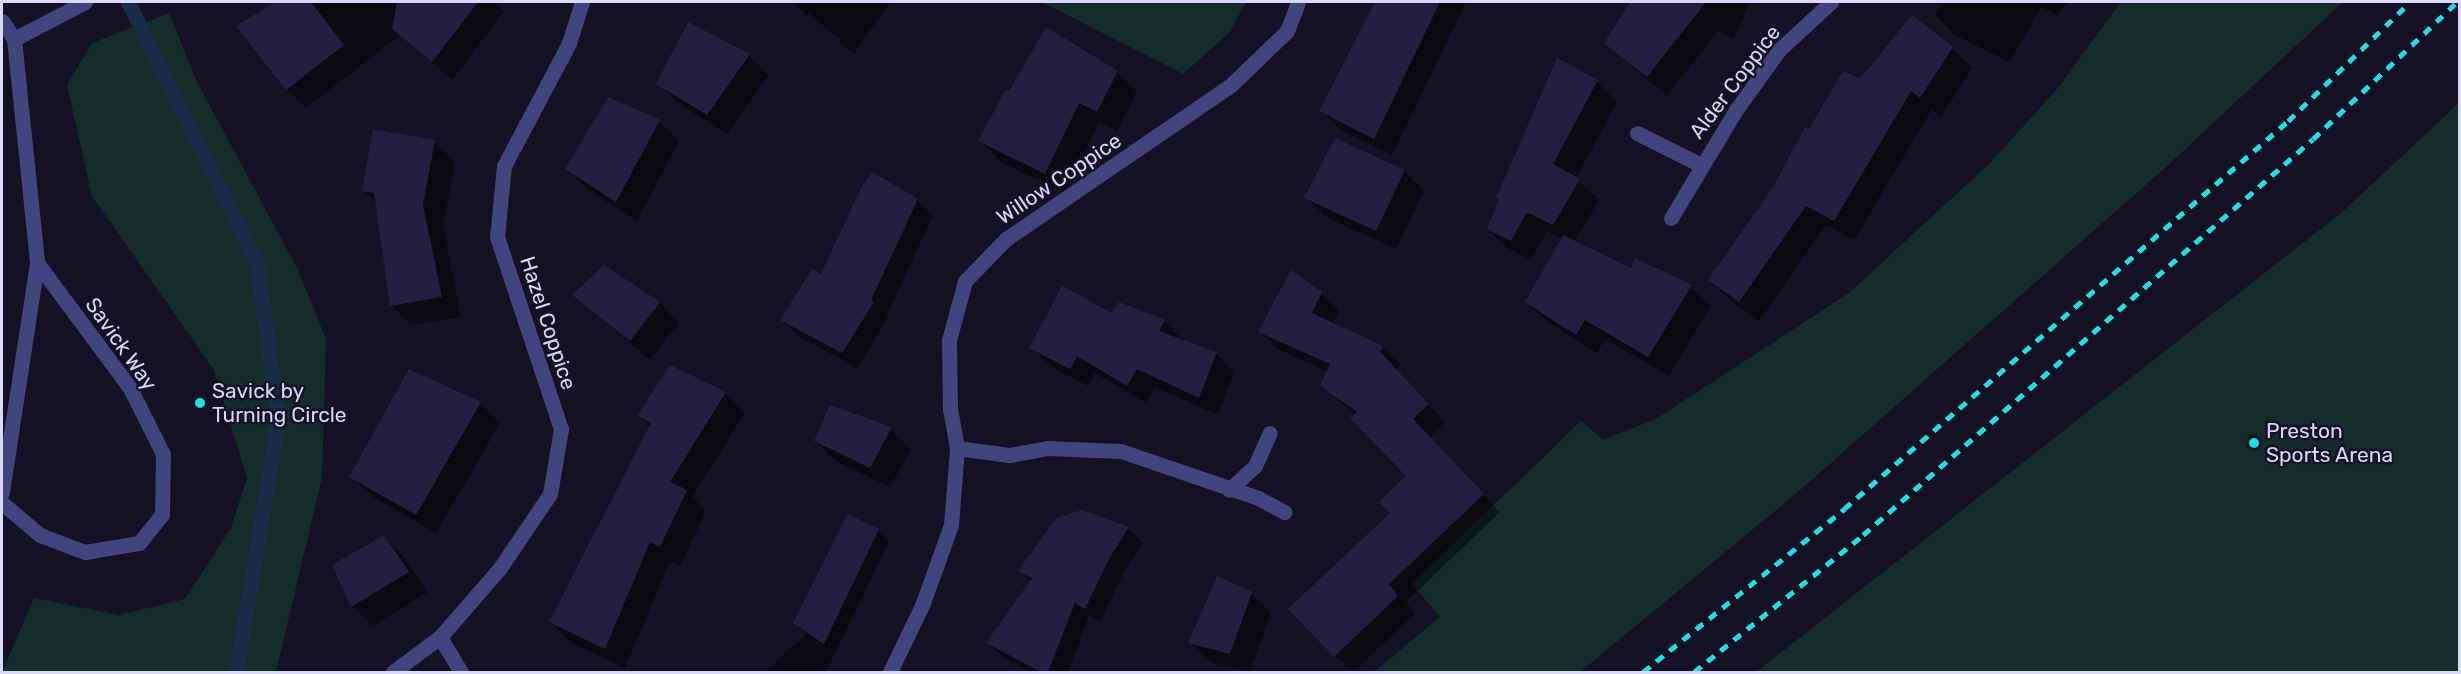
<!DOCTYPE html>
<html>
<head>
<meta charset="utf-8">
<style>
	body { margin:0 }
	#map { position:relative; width:2461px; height:674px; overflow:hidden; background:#131123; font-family:Rubik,sans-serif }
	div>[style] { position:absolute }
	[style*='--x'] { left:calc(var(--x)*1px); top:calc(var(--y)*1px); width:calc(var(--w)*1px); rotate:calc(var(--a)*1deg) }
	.green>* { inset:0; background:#152d2a }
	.shadow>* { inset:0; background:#0007 }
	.stream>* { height:15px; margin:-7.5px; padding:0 7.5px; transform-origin:7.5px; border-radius:7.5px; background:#162d49 }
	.building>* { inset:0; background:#241f42 }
	.minor>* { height:15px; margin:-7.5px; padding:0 7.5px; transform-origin:7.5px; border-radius:7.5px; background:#41447d }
	.rail>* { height:4.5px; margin-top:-2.25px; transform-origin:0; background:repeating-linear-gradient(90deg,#1ae1e5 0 9px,transparent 0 17px) }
	.dots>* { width:16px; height:16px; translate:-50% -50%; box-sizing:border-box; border:3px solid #131123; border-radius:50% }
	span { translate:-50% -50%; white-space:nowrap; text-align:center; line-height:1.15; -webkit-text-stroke:5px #131123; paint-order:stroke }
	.street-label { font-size:21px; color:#d9d8fb }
	.poi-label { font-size:21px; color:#d9d8fb }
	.left { translate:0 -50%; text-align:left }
	.frame { position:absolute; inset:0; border:3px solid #d9d8fb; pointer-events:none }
</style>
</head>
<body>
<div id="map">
	<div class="green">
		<i style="clip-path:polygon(1042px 2px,1246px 2px,1229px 33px,1183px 74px)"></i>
		<i style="clip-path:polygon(2121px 2px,2343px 2px,2167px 166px,1798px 492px,1580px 672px,1374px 672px,1440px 617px,1412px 584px,1581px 421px,1603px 440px,1656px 419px,1849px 293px,1989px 164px,2058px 88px)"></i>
		<i style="clip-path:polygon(169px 13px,197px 82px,298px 270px,326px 339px,322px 478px,276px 672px,2px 672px,34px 598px,119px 615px,185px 599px,231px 528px,247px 478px,214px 370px,92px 196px,67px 85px,92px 43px)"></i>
		<i style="clip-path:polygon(2459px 103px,2459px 672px,1756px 672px,2341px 213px)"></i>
	</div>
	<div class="shadow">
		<i style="clip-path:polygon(278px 2px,495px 2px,504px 11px,452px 80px,400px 35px,306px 108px,287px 89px,238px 27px)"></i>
		<i style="clip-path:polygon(793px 2px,890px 2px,854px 54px,809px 17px,839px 41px,840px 39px,808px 13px,808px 17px)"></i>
		<i style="clip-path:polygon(1376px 2px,1466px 2px,1392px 155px,1339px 129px,1321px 111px)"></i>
		<i style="clip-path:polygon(1632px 2px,1750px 2px,1734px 39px,1718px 31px,1667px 96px,1606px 43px)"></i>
		<i style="clip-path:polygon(1943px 2px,2067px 2px,2058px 16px,2041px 7px,2010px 62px,1955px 35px,1935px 15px)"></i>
		<i style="clip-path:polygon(1952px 48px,1972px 68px,1941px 117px,1932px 109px,1854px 240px,1826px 225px,1759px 321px,1730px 300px,1710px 280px,1775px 188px,1809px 131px,1860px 81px)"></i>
		<i style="clip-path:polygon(749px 55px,769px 75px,727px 134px,678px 103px,658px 83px)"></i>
		<i style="clip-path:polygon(1558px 60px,1597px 82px,1617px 102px,1576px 178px,1599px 200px,1574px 242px,1632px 270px,1691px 287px,1711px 306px,1669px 376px,1605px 339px,1597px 353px,1547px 322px,1527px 302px,1563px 239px,1547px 231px,1531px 260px,1508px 249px,1488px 229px)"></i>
		<i style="clip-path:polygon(1117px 72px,1137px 92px,1117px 131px,1099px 122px,1065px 193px,1000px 161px,980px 141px,1010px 93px)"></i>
		<i style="clip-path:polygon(659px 121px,679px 141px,637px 221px,587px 189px,567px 169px)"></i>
		<i style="clip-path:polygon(435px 142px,455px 162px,443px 226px,461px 317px,411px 325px,391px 305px,377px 204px,363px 190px)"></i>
		<i style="clip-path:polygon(1404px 171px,1424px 191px,1396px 249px,1326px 217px,1306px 197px)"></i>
		<i style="clip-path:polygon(873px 174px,917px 200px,933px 216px,886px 316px,888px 318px,857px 368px,797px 335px,782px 320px,821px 276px)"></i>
		<i style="clip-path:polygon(605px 267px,660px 303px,679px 323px,650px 360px,574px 295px)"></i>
		<i style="clip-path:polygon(1321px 293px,1339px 311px,1332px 324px,1382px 347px,1400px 364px,1396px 371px,1445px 422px,1429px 438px,1500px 512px,1406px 602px,1415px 614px,1353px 672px,1335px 656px,1408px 476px,1356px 415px,1322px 386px,1328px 372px,1278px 349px,1260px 332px)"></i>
		<i style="clip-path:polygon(1112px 315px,1164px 321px,1182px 339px,1181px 341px,1216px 353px,1234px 372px,1218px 415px,1155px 387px,1146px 403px,1095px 373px,1088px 386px,1049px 365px,1031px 347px)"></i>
		<i style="clip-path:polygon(410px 371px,480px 403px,500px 423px,436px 533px,371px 496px,351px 477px)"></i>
		<i style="clip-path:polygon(725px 393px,745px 413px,692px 497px,706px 511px,680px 566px,670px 561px,625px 668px,570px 642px,551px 622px,650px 427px,639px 416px)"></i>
		<i style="clip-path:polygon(831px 407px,891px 429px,911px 449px,890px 487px,835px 461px,815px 441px)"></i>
		<i style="clip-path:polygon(848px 516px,878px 531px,889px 541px,826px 672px,765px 672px,806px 634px,795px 622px)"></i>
		<i style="clip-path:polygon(1128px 528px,1143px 543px,1124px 572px,1100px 622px,1089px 616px,1068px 672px,1031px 672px,1002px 657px,988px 643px,1031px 581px,1020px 570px)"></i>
		<i style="clip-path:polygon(384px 537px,404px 557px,428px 592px,372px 626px,353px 606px,334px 565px)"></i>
		<i style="clip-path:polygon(1251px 593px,1271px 613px,1250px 672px,1210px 662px,1190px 642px)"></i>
	</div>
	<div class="stream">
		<i style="--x:128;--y:2;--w:292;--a:63.8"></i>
		<i style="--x:257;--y:264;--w:156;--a:82.3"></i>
		<i style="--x:278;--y:419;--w:256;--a:99.4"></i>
	</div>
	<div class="building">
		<i style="clip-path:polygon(275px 2px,311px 2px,344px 45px,286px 90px,236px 26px)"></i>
		<i style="clip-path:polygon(397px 2px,478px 2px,432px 62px,392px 29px)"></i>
		<i style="clip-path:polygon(1375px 2px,1440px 2px,1374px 139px,1319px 111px)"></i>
		<i style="clip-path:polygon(1630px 2px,1706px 2px,1647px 77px,1604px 43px)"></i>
		<i style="clip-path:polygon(1912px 15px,1953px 47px,1920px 98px,1911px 91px,1834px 221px,1806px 206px,1739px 302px,1708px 280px,1773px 187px,1805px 127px,1809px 129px,1843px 71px,1860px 79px)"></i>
		<i style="clip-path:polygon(688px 22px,750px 54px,707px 115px,656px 84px)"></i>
		<i style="clip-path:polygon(1046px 27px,1118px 71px,1097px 112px,1079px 103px,1045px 174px,978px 141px,1006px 89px,1009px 91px)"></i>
		<i style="clip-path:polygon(1557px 58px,1598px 80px,1553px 164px,1580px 179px,1553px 225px,1527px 212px,1511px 241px,1487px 229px,1499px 199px,1496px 198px)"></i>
		<i style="clip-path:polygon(608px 97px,660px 120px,616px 202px,565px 169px)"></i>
		<i style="clip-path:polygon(373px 129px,435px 140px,423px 205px,442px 297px,390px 306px,374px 193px,362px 191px)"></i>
		<i style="clip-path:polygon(1335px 138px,1405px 170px,1376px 231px,1304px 198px)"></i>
		<i style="clip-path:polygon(872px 172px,918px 199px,871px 300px,874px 302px,842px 353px,780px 320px,812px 269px,821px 274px,861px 188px)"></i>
		<i style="clip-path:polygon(1563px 235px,1631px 268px,1635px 258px,1692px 285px,1648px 357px,1585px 320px,1576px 335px,1525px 302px)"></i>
		<i style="clip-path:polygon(604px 265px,660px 302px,630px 341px,572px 295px)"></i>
		<i style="clip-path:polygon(1291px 270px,1322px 292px,1312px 313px,1383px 346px,1380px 352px,1429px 404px,1413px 419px,1484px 494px,1389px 584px,1398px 596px,1334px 657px,1288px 609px,1390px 513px,1379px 502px,1406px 476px,1350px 418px,1357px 412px,1320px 386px,1330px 364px,1258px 332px)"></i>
		<i style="clip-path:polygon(1062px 286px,1112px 313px,1119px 302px,1165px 320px,1159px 331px,1217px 352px,1199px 398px,1137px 369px,1127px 386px,1077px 356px,1070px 369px,1029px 348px)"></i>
		<i style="clip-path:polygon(670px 365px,726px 392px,670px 482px,687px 490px,660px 547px,650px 542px,605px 649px,549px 622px,651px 423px,637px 416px)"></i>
		<i style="clip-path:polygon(409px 369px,481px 402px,416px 515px,349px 477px)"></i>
		<i style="clip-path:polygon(830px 405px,892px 427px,870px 468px,814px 441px)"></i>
		<i style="clip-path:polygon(1082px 510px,1129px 527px,1110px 557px,1085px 609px,1075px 603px,1048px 672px,1041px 672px,986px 643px,1032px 578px,1018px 571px,1056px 518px)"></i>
		<i style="clip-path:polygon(847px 514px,879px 529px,824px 644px,793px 623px)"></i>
		<i style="clip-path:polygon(384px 535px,409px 572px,351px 607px,332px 565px)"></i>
		<i style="clip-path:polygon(1217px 576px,1252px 592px,1230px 654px,1188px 643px)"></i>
	</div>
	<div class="minor">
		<i style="--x:2;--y:21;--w:22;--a:56"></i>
		<i style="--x:14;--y:39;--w:225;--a:84.1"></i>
		<i style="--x:37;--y:263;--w:232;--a:98.7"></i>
		<i style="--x:14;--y:39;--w:80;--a:-27.5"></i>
		<i style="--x:1637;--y:133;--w:72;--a:26.6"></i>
		<i style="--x:1671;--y:218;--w:126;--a:-59"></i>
		<i style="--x:1736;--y:110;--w:74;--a:-54.4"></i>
		<i style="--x:1779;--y:50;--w:71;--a:-42.7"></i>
		<i style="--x:957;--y:448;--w:52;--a:7.7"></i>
		<i style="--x:1009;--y:455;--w:39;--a:-10"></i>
		<i style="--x:1047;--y:448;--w:74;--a:2.3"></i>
		<i style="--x:1121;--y:451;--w:145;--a:18.9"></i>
		<i style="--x:1258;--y:498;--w:30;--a:28"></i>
		<i style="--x:1229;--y:490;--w:35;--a:-43"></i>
		<i style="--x:1255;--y:466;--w:36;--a:-66"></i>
		<i style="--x:2;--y:503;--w:50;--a:40.1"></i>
		<i style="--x:40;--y:535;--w:48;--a:20.7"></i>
		<i style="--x:85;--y:552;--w:55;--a:-9.5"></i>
		<i style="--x:139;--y:543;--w:36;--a:-51"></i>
		<i style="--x:162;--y:515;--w:61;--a:-89.1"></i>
		<i style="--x:163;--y:454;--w:74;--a:-116.6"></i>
		<i style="--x:130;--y:388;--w:156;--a:-126.6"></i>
		<i style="--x:393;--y:672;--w:59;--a:-36.7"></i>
		<i style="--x:461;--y:672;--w:41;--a:-121"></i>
		<i style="--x:440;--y:637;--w:91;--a:-49"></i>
		<i style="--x:500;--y:568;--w:89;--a:-56"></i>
		<i style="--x:550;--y:494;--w:66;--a:-80.4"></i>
		<i style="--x:561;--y:429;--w:202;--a:-108.4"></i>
		<i style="--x:497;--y:237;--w:71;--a:-84.4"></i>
		<i style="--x:504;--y:166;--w:139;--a:-62.1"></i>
		<i style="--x:569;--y:43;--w:43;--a:-72.4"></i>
		<i style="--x:890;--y:672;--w:76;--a:-64.4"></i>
		<i style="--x:923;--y:603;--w:83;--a:-70.3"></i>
		<i style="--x:951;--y:525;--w:77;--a:-85.5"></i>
		<i style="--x:957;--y:448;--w:39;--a:-100"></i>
		<i style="--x:950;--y:410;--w:70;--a:-90.8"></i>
		<i style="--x:949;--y:340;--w:61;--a:-74.8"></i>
		<i style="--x:965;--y:281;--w:59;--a:-45.7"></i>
		<i style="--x:1006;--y:239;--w:274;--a:-34.4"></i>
		<i style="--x:1232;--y:84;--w:76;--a:-43.9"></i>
		<i style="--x:1287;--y:31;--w:31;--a:-69"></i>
	</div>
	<div class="rail">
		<i style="--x:1643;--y:672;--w:259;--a:-39"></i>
		<i style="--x:1844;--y:509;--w:590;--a:-41.15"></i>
		<i style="--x:2288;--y:121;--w:170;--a:-44.3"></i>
		<i style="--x:1694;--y:672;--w:218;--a:-39"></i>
		<i style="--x:1863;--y:535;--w:599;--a:-41.35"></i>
		<i style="--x:2313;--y:139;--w:199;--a:-43.6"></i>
	</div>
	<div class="dots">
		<i style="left:200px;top:403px;background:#1ae1e5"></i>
		<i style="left:2254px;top:443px;background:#1ae1e5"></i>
	</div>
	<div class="street-label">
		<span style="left:1735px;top:82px;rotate:-53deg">Alder Coppice</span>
		<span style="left:1059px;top:179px;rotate:-34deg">Willow Coppice</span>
		<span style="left:548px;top:323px;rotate:72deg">Hazel Coppice</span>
		<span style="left:121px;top:344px;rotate:55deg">Savick Way</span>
	</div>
	<div class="poi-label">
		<span class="left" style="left:212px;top:403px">Savick by<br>Turning Circle</span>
		<span class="left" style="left:2266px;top:443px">Preston<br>Sports Arena</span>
	</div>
	<div class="frame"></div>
</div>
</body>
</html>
